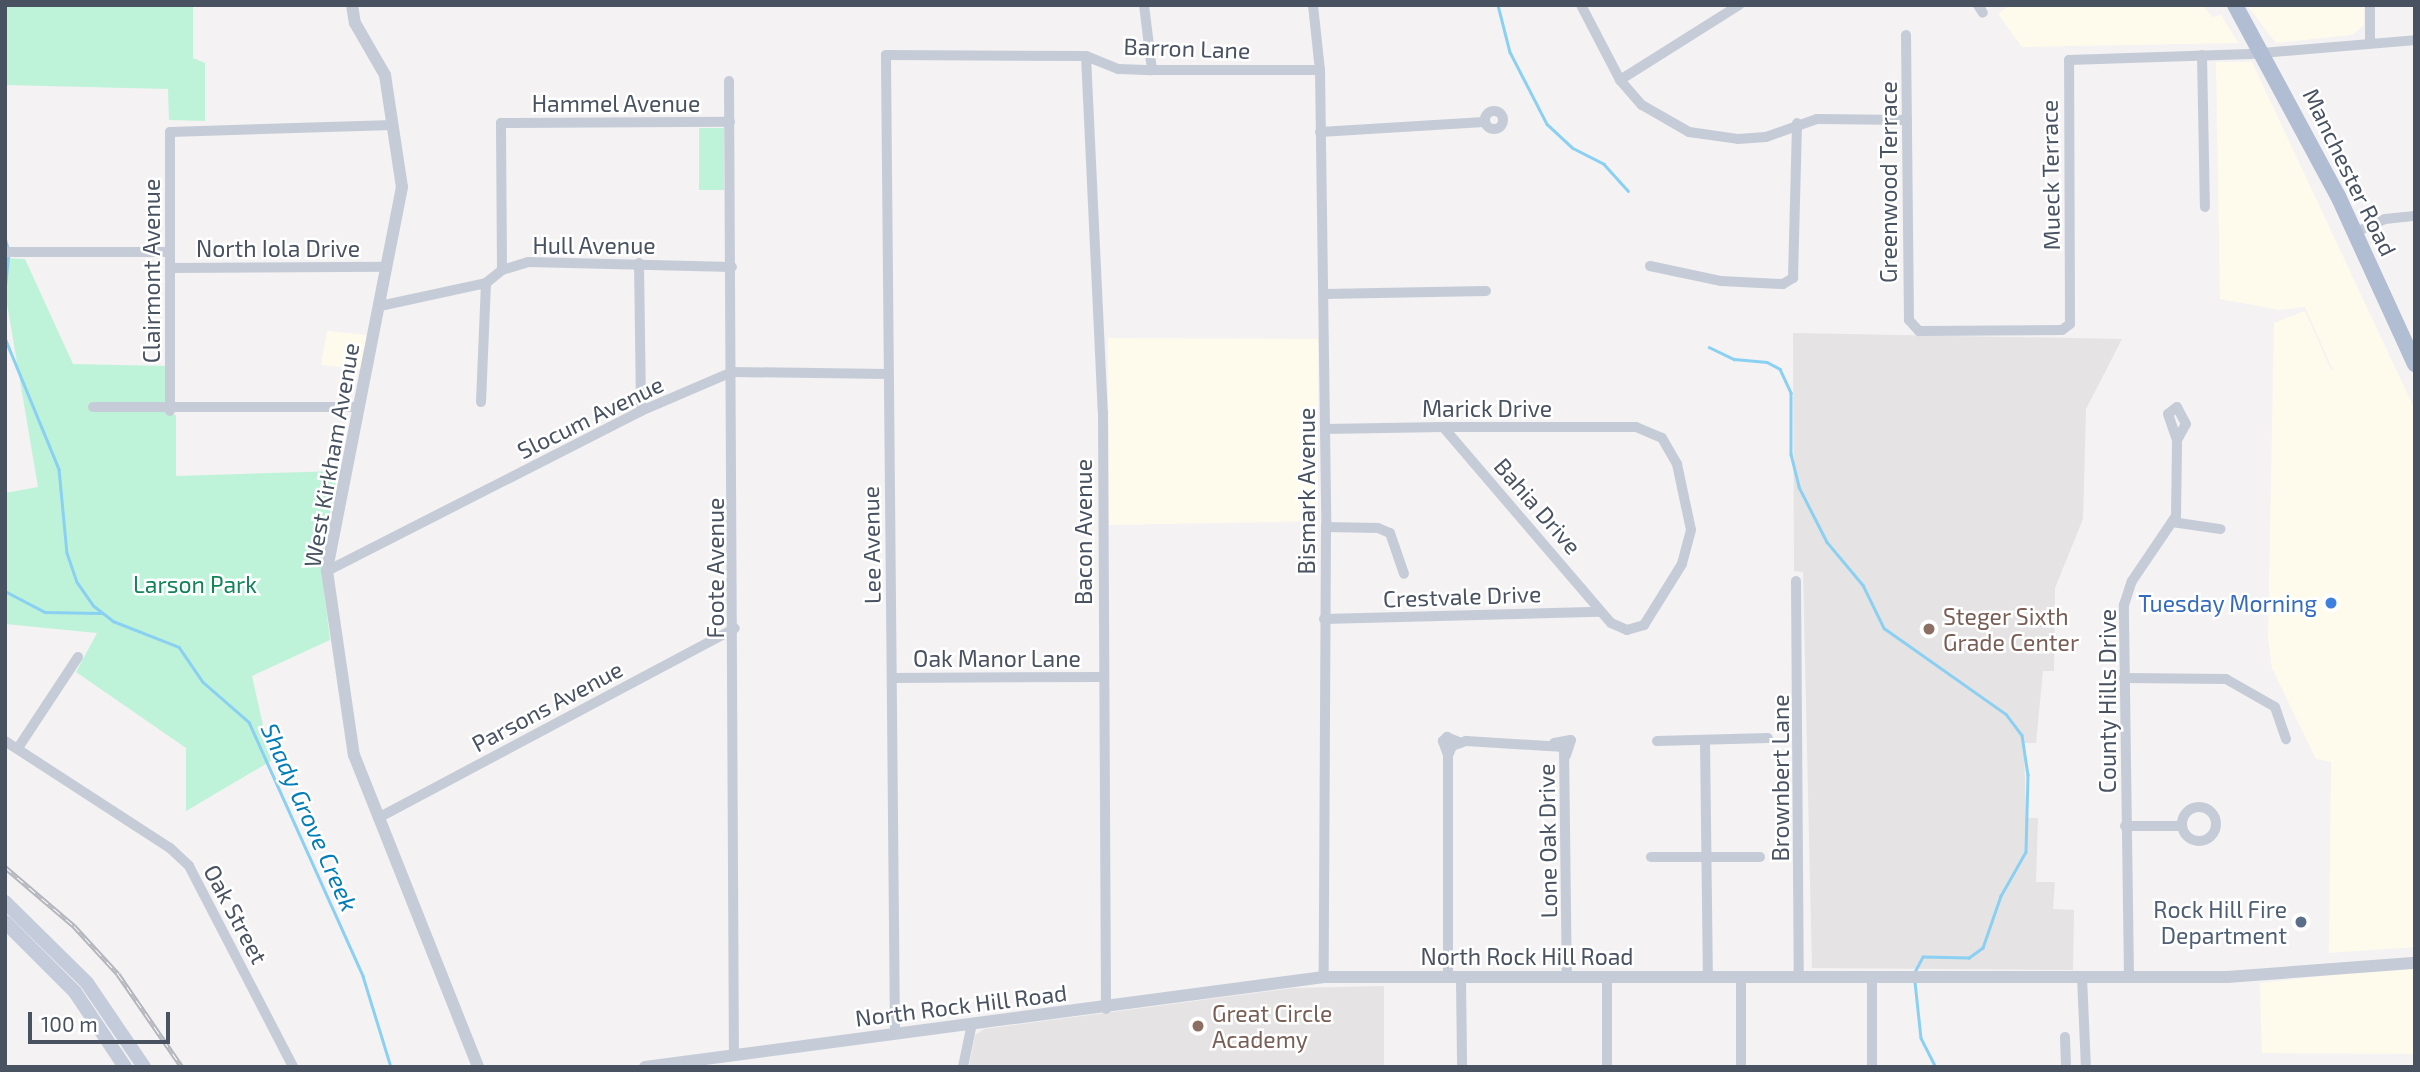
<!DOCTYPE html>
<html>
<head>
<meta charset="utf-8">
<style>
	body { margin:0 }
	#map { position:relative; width:2420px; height:1072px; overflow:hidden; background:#f4f2f2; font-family:"Exo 2",sans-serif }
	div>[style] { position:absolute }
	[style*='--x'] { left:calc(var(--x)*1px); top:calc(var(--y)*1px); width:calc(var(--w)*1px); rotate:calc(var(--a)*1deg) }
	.commercial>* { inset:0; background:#fefbed }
	.education>* { inset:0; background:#e5e3e4 }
	.green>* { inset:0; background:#bff3d9 }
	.stream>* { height:2.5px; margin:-1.25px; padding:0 1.25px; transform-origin:1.25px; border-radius:1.25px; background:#8ad0f2 }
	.minor>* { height:10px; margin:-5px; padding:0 5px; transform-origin:5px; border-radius:5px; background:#c5ccd7 }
	.minor>.ring { margin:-5px; padding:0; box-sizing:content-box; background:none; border:10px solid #c5ccd7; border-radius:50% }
	.tertiary>* { height:12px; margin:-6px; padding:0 6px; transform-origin:6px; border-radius:6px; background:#c5ccd7 }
	.secondary>* { height:14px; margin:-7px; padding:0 7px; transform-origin:7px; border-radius:7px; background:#c4ccdb }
	.primary>* { height:16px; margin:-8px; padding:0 8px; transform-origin:8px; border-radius:8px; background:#b0bdd2 }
	.rail>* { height:5px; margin-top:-2.5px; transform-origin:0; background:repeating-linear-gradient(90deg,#fff 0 8px,#b4b6bd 0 16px); box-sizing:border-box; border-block:2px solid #b4b6bd }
	.dots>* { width:19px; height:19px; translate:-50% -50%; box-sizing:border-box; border:4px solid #fff; border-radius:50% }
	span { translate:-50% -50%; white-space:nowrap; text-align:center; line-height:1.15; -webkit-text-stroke:5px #fff; paint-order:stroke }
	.street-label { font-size:23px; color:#485261 }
	.park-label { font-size:23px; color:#118458 }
	.shop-label { font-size:23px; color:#366cbe }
	.right { translate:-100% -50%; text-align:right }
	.education-label { font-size:23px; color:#785e54 }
	.left { translate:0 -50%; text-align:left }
	.service-label { font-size:23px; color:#4e5e75 }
	.water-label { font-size:24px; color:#037db9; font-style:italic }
	.frame { position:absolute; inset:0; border:7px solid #485261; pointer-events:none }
	.scale { position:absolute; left:28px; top:1012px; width:142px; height:32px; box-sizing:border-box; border:4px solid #485261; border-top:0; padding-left:9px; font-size:21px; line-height:24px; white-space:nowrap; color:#485261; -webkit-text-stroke:5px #fff; paint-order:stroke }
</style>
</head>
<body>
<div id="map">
	<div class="commercial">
		<i style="clip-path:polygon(2010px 5px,2203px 5px,2212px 17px,2221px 15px,2238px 43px,2022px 47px,1998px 14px)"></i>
		<i style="clip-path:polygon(2247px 5px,2364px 5px,2364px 25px,2352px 35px,2276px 43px)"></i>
		<i style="clip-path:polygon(2216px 62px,2252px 62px,2415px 410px,2415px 947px,2329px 953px,2331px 762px,2316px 759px,2272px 668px,2268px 638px,2274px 323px,2305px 311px,2331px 370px,2333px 370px,2305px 307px,2280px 310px,2220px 299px)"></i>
		<i style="clip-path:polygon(327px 331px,368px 335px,361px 369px,321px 365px)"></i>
		<i style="clip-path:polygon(1108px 338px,1318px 339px,1318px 521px,1109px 525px)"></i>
		<i style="clip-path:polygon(2387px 969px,2415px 969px,2415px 1054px,2262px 1053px,2260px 983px)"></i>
	</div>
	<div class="education">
		<i style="clip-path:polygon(1793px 333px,2122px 339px,2086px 409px,2083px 519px,2055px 588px,2054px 671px,2043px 671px,2036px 743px,2024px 743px,2026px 818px,2038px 818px,2036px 882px,2055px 882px,2053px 909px,2074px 910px,2073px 970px,1812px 968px,1803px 572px,1794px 571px)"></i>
		<i style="clip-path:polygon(1384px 986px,1384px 1067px,969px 1067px,975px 1035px,984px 1029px,1293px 988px)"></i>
	</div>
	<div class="green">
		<i style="clip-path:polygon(5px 5px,193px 5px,193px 58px,205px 63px,205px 121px,169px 120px,168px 89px,5px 85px)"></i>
		<i style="clip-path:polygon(699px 128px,724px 128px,724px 190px,699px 190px)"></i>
		<i style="clip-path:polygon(5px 258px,25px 259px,73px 364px,167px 366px,168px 415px,176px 415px,176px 476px,338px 471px,321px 565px,330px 640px,252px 676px,271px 761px,186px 811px,186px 748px,76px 672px,97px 633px,5px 624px,5px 493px,38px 487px,5px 292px)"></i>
	</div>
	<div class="stream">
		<i style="--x:1498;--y:5;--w:49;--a:75.7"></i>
		<i style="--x:1510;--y:52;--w:81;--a:62.8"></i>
		<i style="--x:1547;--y:124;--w:35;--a:43"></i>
		<i style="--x:1573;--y:148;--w:35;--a:27"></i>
		<i style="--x:1604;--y:164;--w:36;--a:48"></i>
		<i style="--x:5;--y:238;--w:10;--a:73"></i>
		<i style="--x:5;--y:286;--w:31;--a:-84"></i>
		<i style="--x:5;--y:338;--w:142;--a:67.6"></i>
		<i style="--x:59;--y:469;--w:84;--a:84.6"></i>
		<i style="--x:67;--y:553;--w:31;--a:71"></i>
		<i style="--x:77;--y:582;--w:29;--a:55"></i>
		<i style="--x:94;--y:606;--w:24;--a:38"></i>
		<i style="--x:113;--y:621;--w:71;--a:21.5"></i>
		<i style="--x:179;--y:647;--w:42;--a:55.6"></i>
		<i style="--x:203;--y:682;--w:61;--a:41"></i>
		<i style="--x:249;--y:722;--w:278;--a:65.8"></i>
		<i style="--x:363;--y:976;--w:95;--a:72.9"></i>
		<i style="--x:1709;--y:347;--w:28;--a:26"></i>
		<i style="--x:1734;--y:359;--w:33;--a:5"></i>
		<i style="--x:1767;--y:362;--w:15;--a:28"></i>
		<i style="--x:1780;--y:369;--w:26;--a:65"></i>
		<i style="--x:1791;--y:393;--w:61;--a:90"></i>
		<i style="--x:1791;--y:454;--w:34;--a:76"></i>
		<i style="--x:1799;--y:487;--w:62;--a:63"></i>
		<i style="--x:1827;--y:542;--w:56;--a:50.1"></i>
		<i style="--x:1863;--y:585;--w:48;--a:64"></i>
		<i style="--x:1884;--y:628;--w:149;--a:35.2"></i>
		<i style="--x:2006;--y:714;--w:26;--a:53"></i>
		<i style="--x:2022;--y:735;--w:40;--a:81.5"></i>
		<i style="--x:2028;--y:775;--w:77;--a:91.5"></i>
		<i style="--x:2026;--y:852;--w:51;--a:119.6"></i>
		<i style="--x:2001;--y:896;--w:55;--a:109.1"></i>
		<i style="--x:1983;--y:948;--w:17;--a:144"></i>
		<i style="--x:1969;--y:958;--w:46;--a:-178.8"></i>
		<i style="--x:1923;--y:957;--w:17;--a:118"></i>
		<i style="--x:5;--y:591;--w:45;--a:27.7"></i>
		<i style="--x:45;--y:612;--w:56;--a:1"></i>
		<i style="--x:1915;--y:982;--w:56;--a:83.9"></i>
		<i style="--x:1921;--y:1038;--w:33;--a:63"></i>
	</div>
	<div class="minor">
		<i style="--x:1144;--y:5;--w:65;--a:83"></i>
		<i style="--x:1313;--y:5;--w:65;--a:83.9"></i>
		<i style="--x:1320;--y:70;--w:457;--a:89.2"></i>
		<i style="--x:1326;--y:527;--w:450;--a:90.3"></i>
		<i style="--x:1581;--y:5;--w:85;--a:62.5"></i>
		<i style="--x:1620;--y:80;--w:33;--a:49"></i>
		<i style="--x:1642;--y:105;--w:54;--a:29.9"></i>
		<i style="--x:1689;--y:132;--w:49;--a:8.1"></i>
		<i style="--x:1738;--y:139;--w:28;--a:-4"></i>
		<i style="--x:1766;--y:137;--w:54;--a:-19.4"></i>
		<i style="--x:1817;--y:119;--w:90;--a:0.6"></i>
		<i style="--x:1978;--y:5;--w:9;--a:58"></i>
		<i style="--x:2370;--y:5;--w:35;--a:90"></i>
		<i style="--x:1906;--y:35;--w:285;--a:89.4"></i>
		<i style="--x:1909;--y:320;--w:15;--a:48"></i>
		<i style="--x:1919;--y:331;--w:143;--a:-0.4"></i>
		<i style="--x:2062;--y:330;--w:10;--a:-37"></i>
		<i style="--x:2070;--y:324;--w:264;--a:-90.2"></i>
		<i style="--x:2069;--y:60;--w:181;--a:-1.9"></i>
		<i style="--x:2250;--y:54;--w:166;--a:-4.8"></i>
		<i style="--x:2202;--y:55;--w:152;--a:88.9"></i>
		<i style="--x:1086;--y:56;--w:357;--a:87.3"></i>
		<i style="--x:1103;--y:413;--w:596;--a:89.71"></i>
		<i style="--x:1620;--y:80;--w:141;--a:-32.2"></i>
		<i style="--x:729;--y:81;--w:973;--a:89.71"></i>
		<i class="ring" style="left:1485px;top:111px;width:8px;height:8px"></i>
		<i style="--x:1320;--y:132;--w:164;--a:-3.5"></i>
		<i style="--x:2356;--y:232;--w:32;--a:-24"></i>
		<i style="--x:2385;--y:219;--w:30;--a:-6"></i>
		<i style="--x:5;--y:252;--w:165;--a:0"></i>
		<i style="--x:639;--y:263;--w:148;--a:89.2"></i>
		<i style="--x:1650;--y:266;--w:73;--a:11.9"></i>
		<i style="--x:1721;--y:281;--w:62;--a:2.8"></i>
		<i style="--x:1783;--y:284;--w:12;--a:-31"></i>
		<i style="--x:1793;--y:278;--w:155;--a:-88.5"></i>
		<i style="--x:170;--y:268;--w:217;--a:-0.3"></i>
		<i style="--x:502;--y:270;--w:147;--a:-90.4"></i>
		<i style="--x:501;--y:123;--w:229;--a:-0.3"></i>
		<i style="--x:1324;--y:294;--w:162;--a:-1.1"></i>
		<i style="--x:380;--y:306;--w:108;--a:-12.2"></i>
		<i style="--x:486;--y:283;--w:21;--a:-39"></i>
		<i style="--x:502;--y:270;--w:27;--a:-17"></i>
		<i style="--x:528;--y:262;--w:204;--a:1.4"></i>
		<i style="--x:481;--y:402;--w:119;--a:-87.6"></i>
		<i style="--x:93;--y:407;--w:265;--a:0"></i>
		<i style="--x:170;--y:411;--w:279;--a:-90"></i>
		<i style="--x:170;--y:132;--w:223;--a:-1.8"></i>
		<i style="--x:1325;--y:429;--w:118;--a:-1"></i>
		<i style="--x:1443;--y:427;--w:193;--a:0"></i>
		<i style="--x:1636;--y:427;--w:28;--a:23"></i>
		<i style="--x:1662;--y:438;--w:30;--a:60"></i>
		<i style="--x:1677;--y:464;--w:67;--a:78"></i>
		<i style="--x:1691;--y:530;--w:35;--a:105"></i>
		<i style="--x:1682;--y:564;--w:72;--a:121.9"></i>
		<i style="--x:1644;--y:625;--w:18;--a:164"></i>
		<i style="--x:1627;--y:630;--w:17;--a:-156"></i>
		<i style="--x:1611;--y:623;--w:258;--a:-130.6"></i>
		<i style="--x:2172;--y:522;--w:49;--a:8.3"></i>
		<i style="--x:1326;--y:527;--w:52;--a:1.1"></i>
		<i style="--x:1378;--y:528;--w:13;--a:23"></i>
		<i style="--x:1390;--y:533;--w:43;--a:71.1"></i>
		<i style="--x:327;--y:571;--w:352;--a:-27"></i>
		<i style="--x:641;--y:411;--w:99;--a:-23.2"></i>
		<i style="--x:732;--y:372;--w:156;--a:0.7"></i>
		<i style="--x:1796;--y:581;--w:394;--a:89.6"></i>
		<i style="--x:1324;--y:619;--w:276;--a:-1.5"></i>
		<i style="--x:892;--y:678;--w:211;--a:-0.3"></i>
		<i style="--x:2124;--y:678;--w:102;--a:0.6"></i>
		<i style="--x:2226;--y:679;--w:56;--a:29.7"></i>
		<i style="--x:2275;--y:707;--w:34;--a:71"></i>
		<i style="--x:1705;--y:740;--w:236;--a:89.3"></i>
		<i style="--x:5;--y:741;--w:197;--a:33"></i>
		<i style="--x:170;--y:848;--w:26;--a:43"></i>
		<i style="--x:189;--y:866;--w:226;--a:62.6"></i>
		<i style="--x:1657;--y:741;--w:111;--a:-1.5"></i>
		<i style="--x:1554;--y:743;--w:17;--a:-10"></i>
		<i style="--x:1571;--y:740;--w:16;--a:108"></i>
		<i style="--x:18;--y:748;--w:109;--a:-56.6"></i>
		<i style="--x:1448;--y:755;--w:15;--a:-110"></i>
		<i style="--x:1443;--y:741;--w:6;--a:-45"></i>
		<i style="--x:1447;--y:737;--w:15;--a:23"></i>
		<i class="ring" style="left:2182px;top:807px;width:24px;height:24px"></i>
		<i style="--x:378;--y:818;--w:404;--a:-28"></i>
		<i style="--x:2125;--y:826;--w:57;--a:0"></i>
		<i style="--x:1651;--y:857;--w:109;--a:0"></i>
		<i style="--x:2082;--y:977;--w:90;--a:87.5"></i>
		<i style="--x:2129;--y:977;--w:372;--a:-90.8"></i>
		<i style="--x:2124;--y:605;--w:25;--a:-72"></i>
		<i style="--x:2132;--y:581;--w:78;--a:-55.9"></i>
		<i style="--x:2176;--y:516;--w:76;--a:-89.2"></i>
		<i style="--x:2177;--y:440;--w:18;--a:-61"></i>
		<i style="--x:2186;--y:424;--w:19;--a:-118"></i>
		<i style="--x:2177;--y:407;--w:11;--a:142"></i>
		<i style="--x:2168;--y:414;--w:28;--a:71"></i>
		<i style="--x:1448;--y:978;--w:222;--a:-90"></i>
		<i style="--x:1448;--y:756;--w:11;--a:-68"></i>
		<i style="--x:1452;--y:746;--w:15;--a:-20"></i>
		<i style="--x:1466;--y:741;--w:98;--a:3.5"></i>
		<i style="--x:1564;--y:747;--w:230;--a:89.3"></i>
		<i style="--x:1461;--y:979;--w:88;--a:89.3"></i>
		<i style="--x:895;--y:1034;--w:979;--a:-90.53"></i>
		<i style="--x:886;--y:55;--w:200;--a:0.3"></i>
		<i style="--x:1086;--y:56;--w:35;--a:22"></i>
		<i style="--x:1119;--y:69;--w:33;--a:2"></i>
		<i style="--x:1152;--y:70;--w:168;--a:0"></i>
		<i style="--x:2065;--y:1037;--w:30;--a:88"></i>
		<i style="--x:963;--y:1067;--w:45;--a:-78.4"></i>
		<i style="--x:1607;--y:1067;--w:90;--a:-90"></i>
		<i style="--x:1741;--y:1067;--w:91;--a:-90"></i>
		<i style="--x:1872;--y:1067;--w:90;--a:-90"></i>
	</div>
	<div class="tertiary">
		<i style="--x:352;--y:5;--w:18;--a:81"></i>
		<i style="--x:355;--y:23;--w:60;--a:60"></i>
		<i style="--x:385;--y:75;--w:113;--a:81.4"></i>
		<i style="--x:402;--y:187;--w:391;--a:101.1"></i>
		<i style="--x:327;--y:571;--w:186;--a:81.7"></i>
		<i style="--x:354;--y:755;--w:336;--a:68.3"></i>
		<i style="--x:645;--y:1067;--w:685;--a:-7.55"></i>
		<i style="--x:1324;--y:977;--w:903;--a:0"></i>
		<i style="--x:2227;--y:977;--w:189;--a:-4.3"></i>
	</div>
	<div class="secondary">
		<i style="--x:5;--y:902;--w:115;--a:44.6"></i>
		<i style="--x:87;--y:983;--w:102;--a:55.8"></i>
		<i style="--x:5;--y:922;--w:99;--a:45"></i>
		<i style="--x:75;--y:992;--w:90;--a:56.3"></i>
	</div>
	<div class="primary">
		<i style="--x:2235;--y:5;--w:217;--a:61.7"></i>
		<i style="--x:2338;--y:196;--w:185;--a:65.4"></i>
	</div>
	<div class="rail">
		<i style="--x:5;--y:867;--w:91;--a:40.5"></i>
		<i style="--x:74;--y:926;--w:65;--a:47.5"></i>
		<i style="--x:118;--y:974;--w:113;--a:55.5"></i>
	</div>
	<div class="dots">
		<i style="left:2331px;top:603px;background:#3f7fe0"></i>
		<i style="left:1929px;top:629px;background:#8d6e63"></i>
		<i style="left:2301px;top:922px;background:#5c6f8a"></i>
		<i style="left:1198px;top:1026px;background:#8d6e63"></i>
	</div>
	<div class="street-label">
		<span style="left:1187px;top:48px;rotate:2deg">Barron Lane</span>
		<span style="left:616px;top:103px">Hammel Avenue</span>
		<span style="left:2350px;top:172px;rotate:64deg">Manchester Road</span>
		<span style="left:2050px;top:175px;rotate:-91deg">Mueck Terrace</span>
		<span style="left:1888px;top:182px;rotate:-90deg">Greenwood Terrace</span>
		<span style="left:594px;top:245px">Hull Avenue</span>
		<span style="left:278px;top:248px">North Iola Drive</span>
		<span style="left:151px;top:271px;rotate:-90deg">Clairmont Avenue</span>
		<span style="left:1487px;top:408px">Marick Drive</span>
		<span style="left:590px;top:417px;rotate:-26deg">Slocum Avenue</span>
		<span style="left:331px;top:455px;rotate:-80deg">West Kirkham Avenue</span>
		<span style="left:1306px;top:491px;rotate:-90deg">Bismark Avenue</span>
		<span style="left:1538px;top:506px;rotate:49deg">Bahia Drive</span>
		<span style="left:1083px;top:532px;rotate:-90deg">Bacon Avenue</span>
		<span style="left:871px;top:545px;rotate:-91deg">Lee Avenue</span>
		<span style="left:715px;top:568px;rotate:-90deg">Foote Avenue</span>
		<span style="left:1462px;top:596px;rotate:-2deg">Crestvale Drive</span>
		<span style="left:997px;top:658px">Oak Manor Lane</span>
		<span style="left:2107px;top:701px;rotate:-90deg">County Hills Drive</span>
		<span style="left:547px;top:706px;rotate:-28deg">Parsons Avenue</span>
		<span style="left:1780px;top:778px;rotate:-90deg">Brownbert Lane</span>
		<span style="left:1547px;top:841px;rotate:-91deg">Lone Oak Drive</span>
		<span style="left:236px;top:914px;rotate:62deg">Oak Street</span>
		<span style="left:1527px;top:956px">North Rock Hill Road</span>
		<span style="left:961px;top:1005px;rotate:-7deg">North Rock Hill Road</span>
	</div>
	<div class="park-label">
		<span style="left:195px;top:584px">Larson Park</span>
	</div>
	<div class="shop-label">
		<span class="right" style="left:2317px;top:603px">Tuesday Morning</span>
	</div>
	<div class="education-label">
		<span class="left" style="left:1943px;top:629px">Steger Sixth<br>Grade Center</span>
		<span class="left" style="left:1212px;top:1026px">Great Circle<br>Academy</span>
	</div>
	<div class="service-label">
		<span class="right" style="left:2287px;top:922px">Rock Hill Fire<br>Department</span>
	</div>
	<div class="water-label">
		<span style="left:310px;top:817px;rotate:66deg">Shady Grove Creek</span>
	</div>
	<div class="frame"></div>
	<div class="scale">100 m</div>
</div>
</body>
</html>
